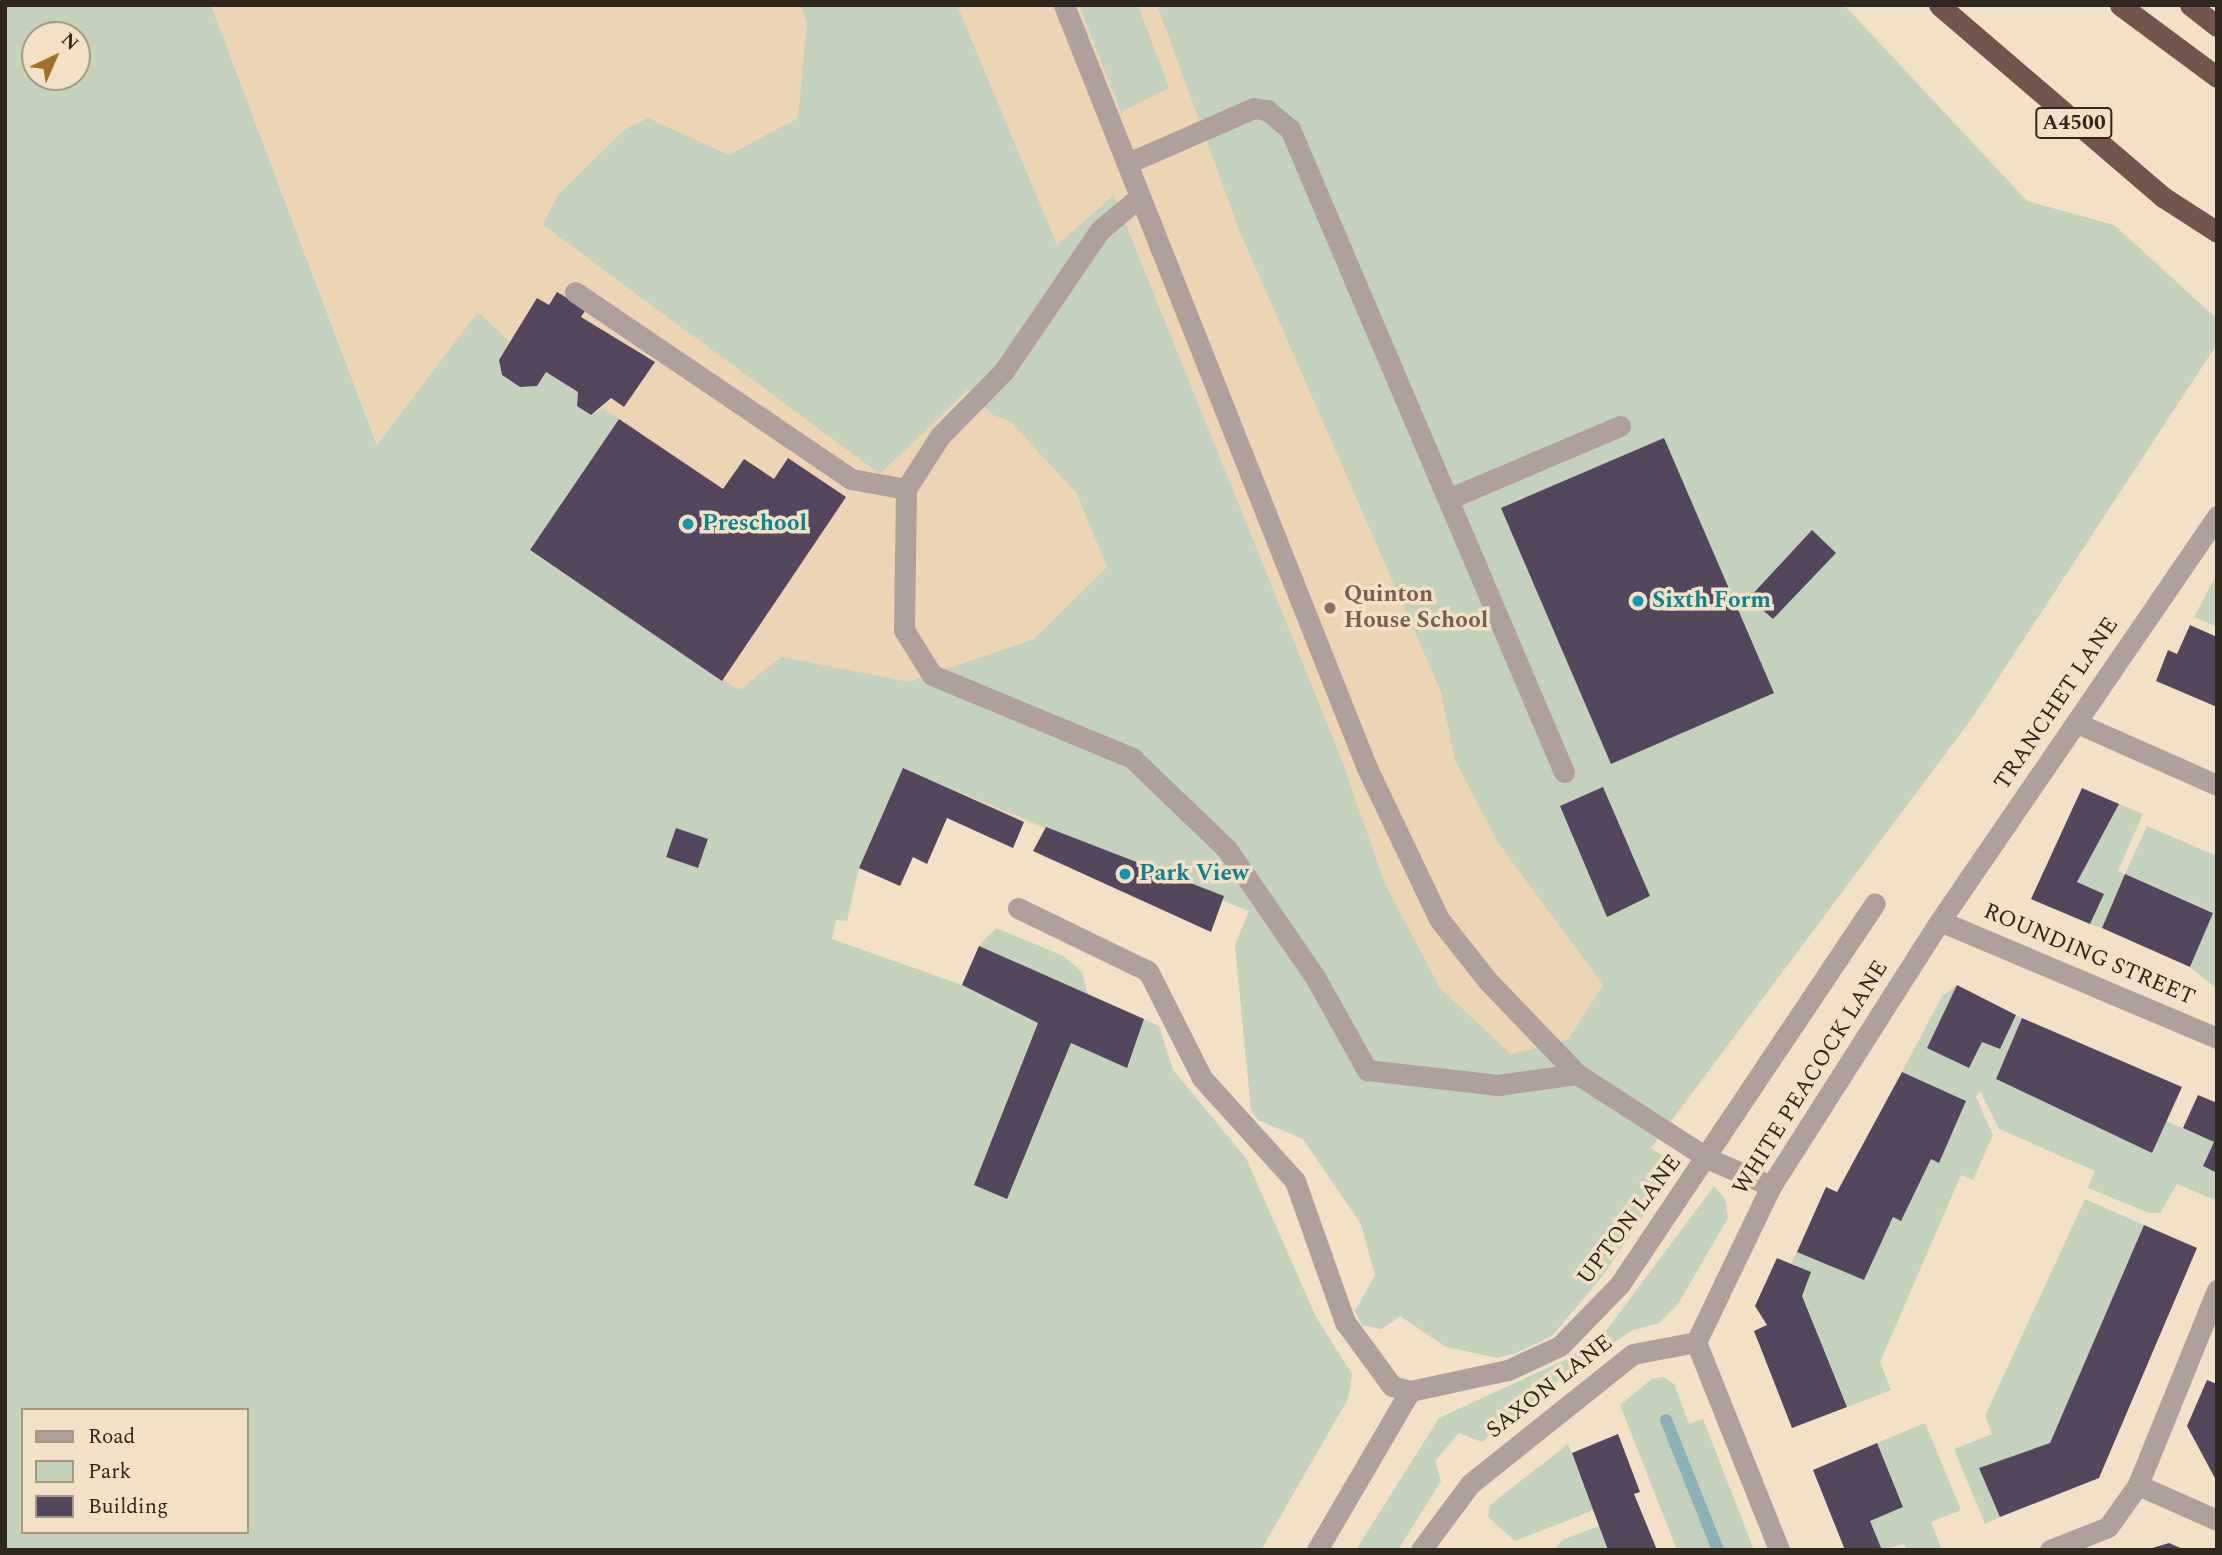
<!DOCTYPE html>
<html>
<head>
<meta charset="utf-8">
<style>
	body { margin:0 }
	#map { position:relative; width:2222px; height:1555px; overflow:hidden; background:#f2e1c6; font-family:Spectral,serif }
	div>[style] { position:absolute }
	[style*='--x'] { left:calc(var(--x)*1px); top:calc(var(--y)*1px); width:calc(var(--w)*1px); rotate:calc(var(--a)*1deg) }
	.built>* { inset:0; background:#ebd5b4 }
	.green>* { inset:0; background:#c4d1bd }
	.stream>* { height:12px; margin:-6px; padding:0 6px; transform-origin:6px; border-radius:6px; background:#8bb1b6 }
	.building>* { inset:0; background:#54465d }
	.minor>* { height:21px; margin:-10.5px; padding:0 10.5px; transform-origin:10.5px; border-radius:10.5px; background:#afa09c }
	.highway>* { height:21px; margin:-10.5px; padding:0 10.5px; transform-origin:10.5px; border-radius:10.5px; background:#72554d }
	.dots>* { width:19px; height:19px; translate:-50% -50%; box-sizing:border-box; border:4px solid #f2e1c6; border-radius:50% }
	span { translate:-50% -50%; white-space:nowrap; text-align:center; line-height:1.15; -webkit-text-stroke:7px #f2e1c6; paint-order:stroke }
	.shield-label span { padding:2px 5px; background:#f2e1c6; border:2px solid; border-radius:5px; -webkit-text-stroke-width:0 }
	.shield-label { font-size:21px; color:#2f281e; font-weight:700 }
	.culture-label { font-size:23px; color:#0d838f; font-weight:700 }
	.left { translate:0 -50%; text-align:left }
	.education-label { font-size:23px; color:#785e54; font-weight:700 }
	.street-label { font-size:23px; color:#2f281e }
	.frame { position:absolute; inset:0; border:7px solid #2f281e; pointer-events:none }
	.legend { position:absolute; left:21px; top:1408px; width:228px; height:126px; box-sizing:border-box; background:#f2e1c6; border:2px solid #a49783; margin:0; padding:9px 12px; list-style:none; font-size:21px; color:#2f281e }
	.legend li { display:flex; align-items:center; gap:14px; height:35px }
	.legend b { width:35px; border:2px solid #a49783 }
	.north { position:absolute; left:21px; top:21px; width:70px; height:70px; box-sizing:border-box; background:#f2e1c6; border:2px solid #a49783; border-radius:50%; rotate:44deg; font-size:19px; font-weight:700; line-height:28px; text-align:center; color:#2f281e }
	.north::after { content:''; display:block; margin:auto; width:24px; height:32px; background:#a07324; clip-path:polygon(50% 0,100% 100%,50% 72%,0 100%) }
</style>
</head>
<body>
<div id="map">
	<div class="built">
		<i style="clip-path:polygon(211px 5px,1844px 5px,2027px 201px,2114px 225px,2217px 319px,2217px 344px,1972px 718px,1663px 1132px,1446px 1347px,1400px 1316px,1382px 1329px,1362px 1325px,1355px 1311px,1375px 1275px,1361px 1224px,1303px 1139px,1258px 1120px,1251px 1110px,1235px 945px,1249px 911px,697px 690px,722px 680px,378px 446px)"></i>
	</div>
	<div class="green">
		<i style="clip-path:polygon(evenodd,5px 5px,211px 5px,377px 445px,478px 312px,509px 341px,499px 360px,502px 375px,520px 387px,537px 386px,546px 372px,578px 392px,577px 406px,590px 415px,603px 409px,619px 419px,530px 551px,739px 690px,782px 657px,909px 682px,1034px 639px,1107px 567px,1077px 494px,1010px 421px,993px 415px,967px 390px,880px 474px,543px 225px,557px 196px,624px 130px,648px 118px,729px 155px,798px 118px,807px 23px,801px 5px,957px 5px,1057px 245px,1114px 195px,1341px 758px,1385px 884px,1440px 988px,1511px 1054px,1568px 1040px,1603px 985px,1497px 841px,1455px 760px,1441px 692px,1240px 232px,1157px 5px,1844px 5px,2027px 201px,2114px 225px,2217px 319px,2217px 344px,1972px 718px,1651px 1148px,1678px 1166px,1601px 1278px,1552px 1336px,1514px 1354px,1497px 1358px,1446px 1347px,1400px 1316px,1382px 1329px,1362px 1325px,1355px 1311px,1375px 1275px,1361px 1224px,1303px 1139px,1258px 1120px,1251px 1110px,1235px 945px,1249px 911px,903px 769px,859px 868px,847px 921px,836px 920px,832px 939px,962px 985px,1038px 1023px,975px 1185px,1007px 1199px,1071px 1043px,1127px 1067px,1144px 1019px,1159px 1026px,1173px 1070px,1246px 1158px,1316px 1317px,1352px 1374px,1348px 1399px,1261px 1550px,5px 1550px,5px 5px,35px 35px,77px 35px,77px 77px,35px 77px,35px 35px,5px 5px,676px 829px,708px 839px,698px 868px,666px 857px,676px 829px,5px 5px,23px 1410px,247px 1410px,247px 1532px,23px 1532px,23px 1410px)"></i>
		<i style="clip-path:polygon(1079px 5px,1138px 5px,1169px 88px,1121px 112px)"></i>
		<i style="clip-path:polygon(2217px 574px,2217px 627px,2194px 617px)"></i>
		<i style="clip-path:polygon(2119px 804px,2143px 814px,2118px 871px,2125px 874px,2147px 826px,2217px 856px,2217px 989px,2190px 967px,2213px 912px,2125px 874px,2102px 928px,2090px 924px,2104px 894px,2077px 882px)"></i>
		<i style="clip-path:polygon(996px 928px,1064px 956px,1082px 972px,1088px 995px,979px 946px)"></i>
		<i style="clip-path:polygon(1957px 985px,1928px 1048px,1969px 1068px,1982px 1042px,2000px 1049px,2016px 1015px,2022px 1018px,1996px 1079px,2152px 1153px,2166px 1121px,2214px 1142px,2203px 1166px,2217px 1173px,2217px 1201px,2177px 1184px,2160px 1213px,2149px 1213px,2088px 1188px,2095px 1171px,1999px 1129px,1980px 1091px,1976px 1097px,1993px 1135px,1973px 1180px,1961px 1175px,1880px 1362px,1891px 1390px,1847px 1407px,1802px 1296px,1810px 1272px,1791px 1263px,1797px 1252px,1864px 1280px,1893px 1217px,1901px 1221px,1931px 1159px,1939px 1163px,1966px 1101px,1902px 1072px,1942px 996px)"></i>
		<i style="clip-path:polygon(1714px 1186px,1725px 1199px,1728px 1218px,1678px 1304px,1659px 1323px,1633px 1330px,1574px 1368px,1482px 1442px,1459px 1433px,1435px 1461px,1441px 1481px,1398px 1550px,1356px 1550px,1439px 1418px,1569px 1358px,1606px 1331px)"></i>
		<i style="clip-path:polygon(2085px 1199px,2144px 1225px,2050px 1443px,1980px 1468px,2000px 1517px,1985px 1524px,1954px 1449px,1992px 1434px,1985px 1416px)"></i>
		<i style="clip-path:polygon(1663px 1377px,1674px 1384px,1689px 1424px,1703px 1419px,1754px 1550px,1677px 1550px,1620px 1405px,1652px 1379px)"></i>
		<i style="clip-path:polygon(1925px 1423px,1961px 1510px,1931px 1522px,1942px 1550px,1907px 1550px,1904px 1544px,1882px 1550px,1870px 1521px,1903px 1507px,1877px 1443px)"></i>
		<i style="clip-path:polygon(1568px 1444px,1594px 1510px,1515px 1541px,1488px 1517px,1490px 1505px)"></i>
		<i style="clip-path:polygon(1599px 1526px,1608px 1550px,1554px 1550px,1562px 1540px)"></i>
	</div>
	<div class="stream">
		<i style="--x:1666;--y:1420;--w:140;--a:68.2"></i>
	</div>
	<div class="building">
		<i style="clip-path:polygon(557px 292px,586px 309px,581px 317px,655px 362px,624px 407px,611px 398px,591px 415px,577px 406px,578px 392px,546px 372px,537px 386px,520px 387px,502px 375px,499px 360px,537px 298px,549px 305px)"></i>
		<i style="clip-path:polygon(619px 419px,723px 489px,744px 459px,774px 479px,788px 458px,846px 497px,722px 681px,530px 550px)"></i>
		<i style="clip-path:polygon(1664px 438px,1774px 693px,1611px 764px,1501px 508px)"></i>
		<i style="clip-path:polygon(1812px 530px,1836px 553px,1773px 619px,1749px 598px)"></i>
		<i style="clip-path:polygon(2190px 625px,2217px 637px,2217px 707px,2156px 681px,2168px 650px,2177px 654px)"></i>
		<i style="clip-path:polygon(903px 768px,1024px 822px,1013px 848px,947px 818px,927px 864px,913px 857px,900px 886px,859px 868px)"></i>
		<i style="clip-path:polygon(1603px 787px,1650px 896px,1607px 917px,1560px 806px)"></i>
		<i style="clip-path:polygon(2082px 788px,2119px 804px,2077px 882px,2104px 894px,2090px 924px,2031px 899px)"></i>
		<i style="clip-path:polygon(1046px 827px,1224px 896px,1211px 932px,1033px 851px)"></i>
		<i style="clip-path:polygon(676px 828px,708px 839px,698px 868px,666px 857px)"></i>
		<i style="clip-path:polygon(2125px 874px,2213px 913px,2190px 967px,2102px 928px)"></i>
		<i style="clip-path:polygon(979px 946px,1144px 1019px,1127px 1068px,1071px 1043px,1007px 1199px,974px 1185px,1038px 1023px,962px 985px)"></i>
		<i style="clip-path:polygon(1957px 985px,2016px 1015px,2000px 1049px,1982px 1042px,1969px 1068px,1927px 1048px)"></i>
		<i style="clip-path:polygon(2022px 1018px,2182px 1087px,2152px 1153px,1996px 1079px)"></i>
		<i style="clip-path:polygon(1902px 1072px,1966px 1101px,1939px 1163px,1931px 1159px,1901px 1221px,1893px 1217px,1864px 1280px,1797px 1252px,1826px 1187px,1837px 1192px)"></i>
		<i style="clip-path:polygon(2198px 1095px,2217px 1103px,2217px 1173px,2203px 1166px,2214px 1142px,2183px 1128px)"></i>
		<i style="clip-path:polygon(2144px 1225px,2197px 1248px,2099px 1478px,2000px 1517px,1979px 1468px,2050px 1443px)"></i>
		<i style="clip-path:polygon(1777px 1258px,1811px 1272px,1802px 1296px,1847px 1407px,1792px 1428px,1754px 1331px,1767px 1325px,1755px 1306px)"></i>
		<i style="clip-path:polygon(2207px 1380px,2217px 1384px,2217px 1482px,2187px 1426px)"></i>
		<i style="clip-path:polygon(1618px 1434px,1640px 1492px,1634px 1494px,1657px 1550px,1608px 1550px,1572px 1453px)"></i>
		<i style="clip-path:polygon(1877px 1443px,1903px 1507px,1870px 1521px,1882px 1550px,1845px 1550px,1813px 1470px)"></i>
		<i style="clip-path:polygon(2169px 1543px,2185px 1550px,2149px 1550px,2149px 1549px)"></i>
	</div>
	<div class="minor">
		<i style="--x:1064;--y:5;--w:821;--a:68.34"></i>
		<i style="--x:1367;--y:768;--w:167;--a:64.5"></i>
		<i style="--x:1439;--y:919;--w:78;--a:51.8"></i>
		<i style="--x:1487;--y:980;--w:130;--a:46.2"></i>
		<i style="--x:1577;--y:1074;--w:157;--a:32.8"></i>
		<i style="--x:1709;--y:1159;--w:68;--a:23.5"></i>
		<i style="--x:1128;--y:163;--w:137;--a:-23.6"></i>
		<i style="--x:1254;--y:108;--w:13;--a:9"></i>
		<i style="--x:1267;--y:110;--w:30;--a:40"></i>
		<i style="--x:1290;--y:129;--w:699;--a:66.92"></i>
		<i style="--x:1137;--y:199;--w:48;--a:140"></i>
		<i style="--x:1100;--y:230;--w:172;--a:124.3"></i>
		<i style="--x:1003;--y:372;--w:90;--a:134.5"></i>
		<i style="--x:940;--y:436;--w:63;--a:122.7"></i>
		<i style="--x:906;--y:489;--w:141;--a:90.8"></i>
		<i style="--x:904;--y:630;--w:53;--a:58.1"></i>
		<i style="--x:932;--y:675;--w:217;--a:22.5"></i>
		<i style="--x:1132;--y:758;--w:132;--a:43.8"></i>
		<i style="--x:1227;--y:849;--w:155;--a:55.5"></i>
		<i style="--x:1315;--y:977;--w:107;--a:60.8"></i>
		<i style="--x:1367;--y:1070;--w:132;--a:6.5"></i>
		<i style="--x:1498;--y:1085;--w:80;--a:-7.9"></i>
		<i style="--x:575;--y:292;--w:333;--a:34.1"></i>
		<i style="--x:851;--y:479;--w:56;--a:10.3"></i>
		<i style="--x:1448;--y:499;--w:187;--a:-23"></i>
		<i style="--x:2077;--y:723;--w:153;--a:23.9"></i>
		<i style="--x:1018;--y:908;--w:144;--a:25.9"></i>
		<i style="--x:1148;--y:971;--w:120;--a:63.2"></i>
		<i style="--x:1202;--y:1078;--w:139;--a:47.9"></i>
		<i style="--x:1295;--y:1181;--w:150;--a:70.5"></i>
		<i style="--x:1345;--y:1322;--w:79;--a:53.7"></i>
		<i style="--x:1392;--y:1386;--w:19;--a:16"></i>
		<i style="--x:1410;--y:1391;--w:100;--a:-12.1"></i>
		<i style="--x:1508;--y:1370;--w:57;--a:-24.8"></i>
		<i style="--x:1560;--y:1346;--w:86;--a:-45.9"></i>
		<i style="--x:1620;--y:1284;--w:458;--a:-56.2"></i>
		<i style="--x:1940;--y:921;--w:301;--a:22.9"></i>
		<i style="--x:2217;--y:1290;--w:210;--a:112.1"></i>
		<i style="--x:2138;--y:1485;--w:86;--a:23.9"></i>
		<i style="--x:1696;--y:1342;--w:173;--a:-64.3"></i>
		<i style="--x:1771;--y:1186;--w:314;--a:-57.5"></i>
		<i style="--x:1940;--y:921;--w:491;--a:-55.6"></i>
		<i style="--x:1696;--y:1342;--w:224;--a:68.2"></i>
		<i style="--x:1317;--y:1550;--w:184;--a:-59.7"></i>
		<i style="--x:1421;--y:1550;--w:82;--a:-53.4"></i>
		<i style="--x:1470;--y:1484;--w:208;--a:-38.6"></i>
		<i style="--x:1633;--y:1354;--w:64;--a:-10.8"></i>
		<i style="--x:2050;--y:1550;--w:62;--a:-21.6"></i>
		<i style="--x:2108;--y:1527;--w:52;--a:-54.5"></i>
	</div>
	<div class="highway">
		<i style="--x:1939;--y:5;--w:295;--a:40.6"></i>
		<i style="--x:2163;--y:197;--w:64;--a:32.9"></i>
		<i style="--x:2120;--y:5;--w:121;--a:36.6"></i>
		<i style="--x:2190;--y:5;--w:34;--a:38"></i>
	</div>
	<div class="dots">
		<i style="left:688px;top:524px;background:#0f9aa8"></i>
		<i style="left:1638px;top:601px;background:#0f9aa8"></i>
		<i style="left:1330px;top:608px;background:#8d6e63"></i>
		<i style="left:1125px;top:874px;background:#0f9aa8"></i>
	</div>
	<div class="shield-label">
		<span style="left:2074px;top:123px">A4500</span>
	</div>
	<div class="culture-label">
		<span class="left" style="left:702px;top:524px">Preschool</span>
		<span class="left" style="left:1652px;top:601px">Sixth Form</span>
		<span class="left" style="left:1139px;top:874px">Park View</span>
	</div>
	<div class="education-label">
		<span class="left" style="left:1344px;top:608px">Quinton<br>House School</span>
	</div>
	<div class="street-label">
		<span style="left:2057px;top:704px;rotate:-56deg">TRANCHET LANE</span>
		<span style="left:2089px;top:955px;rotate:23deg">ROUNDING STREET</span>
		<span style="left:1811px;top:1078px;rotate:-58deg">WHITE PEACOCK LANE</span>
		<span style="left:1630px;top:1220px;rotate:-53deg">UPTON LANE</span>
		<span style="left:1550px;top:1387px;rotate:-38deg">SAXON LANE</span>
	</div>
	<div class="frame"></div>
	<ul class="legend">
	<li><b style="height:9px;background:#afa09c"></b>Road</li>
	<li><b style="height:19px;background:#c4d1bd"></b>Park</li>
	<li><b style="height:19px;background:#54465d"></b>Building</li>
	</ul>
	<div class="north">N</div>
</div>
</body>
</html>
